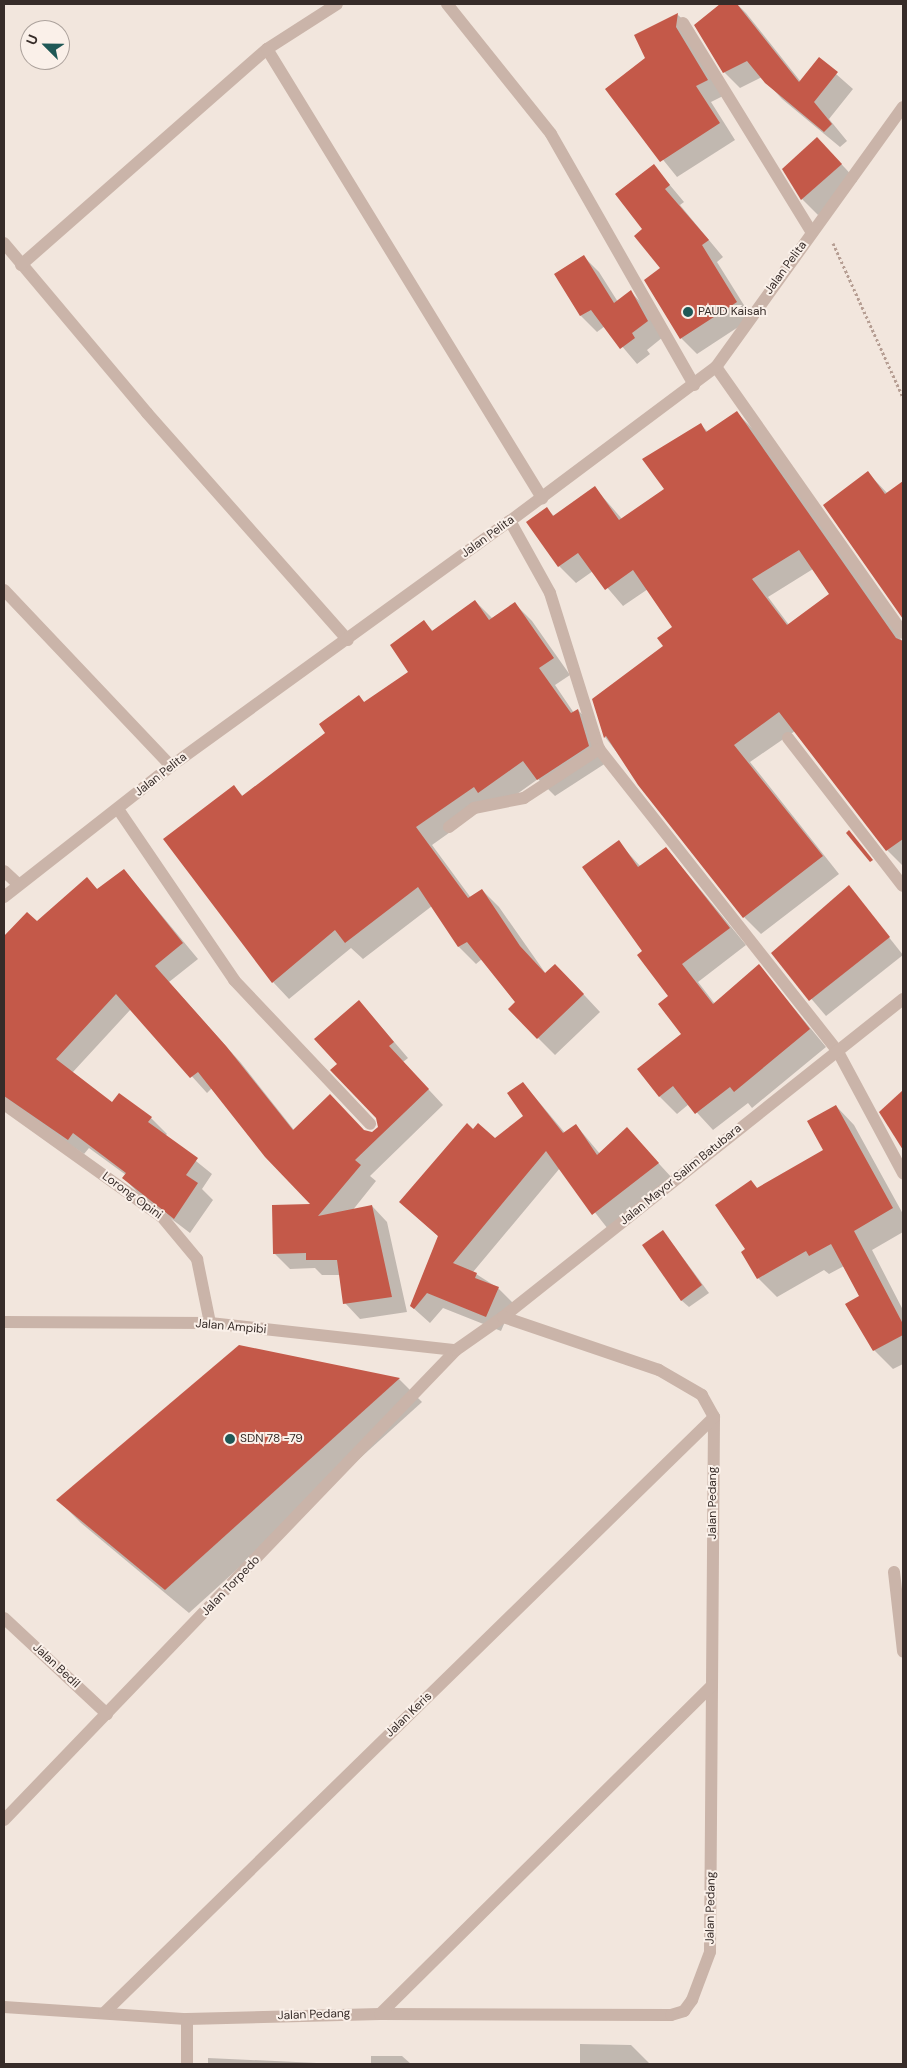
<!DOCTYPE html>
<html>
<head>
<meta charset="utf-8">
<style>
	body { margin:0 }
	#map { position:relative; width:907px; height:2068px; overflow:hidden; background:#f2e6dd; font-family:"DM Sans",sans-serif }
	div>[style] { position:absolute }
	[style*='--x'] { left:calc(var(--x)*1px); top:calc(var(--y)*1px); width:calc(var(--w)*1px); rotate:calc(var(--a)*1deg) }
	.shadow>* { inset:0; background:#0003 }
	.building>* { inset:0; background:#c45949 }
	.path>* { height:3px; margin-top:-1.5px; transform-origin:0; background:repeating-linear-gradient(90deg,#b69e93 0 2.5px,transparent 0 5px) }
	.minor>* { height:12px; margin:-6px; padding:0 6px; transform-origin:6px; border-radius:6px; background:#cab4a9 }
	.dots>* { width:14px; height:14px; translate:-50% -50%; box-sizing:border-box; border:2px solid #faf0e9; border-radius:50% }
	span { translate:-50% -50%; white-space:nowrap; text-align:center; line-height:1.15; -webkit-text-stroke:4px #faf0e9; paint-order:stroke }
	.street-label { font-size:12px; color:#372c29 }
	.poi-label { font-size:12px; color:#372c29 }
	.left { translate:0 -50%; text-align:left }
	.frame { position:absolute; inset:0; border:5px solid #372c29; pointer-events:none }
	.north { position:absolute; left:20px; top:20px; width:50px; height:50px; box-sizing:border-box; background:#faf0e9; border:1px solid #aca29c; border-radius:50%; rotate:293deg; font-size:14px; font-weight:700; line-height:20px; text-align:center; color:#372c29 }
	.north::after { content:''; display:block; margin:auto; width:18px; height:22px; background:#1f5856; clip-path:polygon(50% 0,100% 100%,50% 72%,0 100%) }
</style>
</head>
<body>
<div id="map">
	<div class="shadow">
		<i style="clip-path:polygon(722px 4px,737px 4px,746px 13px,801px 82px,819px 59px,853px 89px,829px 119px,847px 141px,840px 147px,782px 99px,762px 77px,740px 88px,724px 72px,696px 25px)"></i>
		<i style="clip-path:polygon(678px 15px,694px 30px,723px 96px,711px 102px,735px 140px,677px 177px,606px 89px,647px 58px,636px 35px)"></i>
		<i style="clip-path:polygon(833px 155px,857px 181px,818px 215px,802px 199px,784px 169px)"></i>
		<i style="clip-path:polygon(654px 166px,684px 202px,680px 205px,723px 257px,717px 262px,752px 318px,697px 354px,681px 338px,662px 268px,644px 230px)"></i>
		<i style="clip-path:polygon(583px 256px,599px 272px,618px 302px,631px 292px,646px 308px,663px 337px,647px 350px,650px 354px,637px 364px,605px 326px,597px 332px,581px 316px,555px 274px)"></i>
		<i style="clip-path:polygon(evenodd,737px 413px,754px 430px,903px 642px,903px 866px,887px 850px,795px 731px,750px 762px,839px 874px,761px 934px,744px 917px,605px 737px,665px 647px,674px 628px,648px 589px,623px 606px,593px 571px,576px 583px,559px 566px,547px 509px,554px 516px,595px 488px,622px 519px,665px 489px,701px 425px,708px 432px,737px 413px,813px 569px,830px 594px,789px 625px,768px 597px,813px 569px)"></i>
		<i style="clip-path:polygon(868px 473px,888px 494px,903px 482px,903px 617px,825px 506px)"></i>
		<i style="clip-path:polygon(475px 601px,492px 618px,515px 604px,532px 621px,570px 675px,555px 685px,574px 713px,578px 710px,594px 727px,606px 763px,555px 796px,538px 779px,496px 809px,491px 803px,432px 845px,471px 898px,482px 890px,499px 907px,546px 974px,572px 982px,600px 1012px,555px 1055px,538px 1038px,516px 1003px,482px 959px,476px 964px,459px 947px,432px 906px,363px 959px,351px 948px,289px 999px,273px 982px,234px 787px,244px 797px,327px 733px,359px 697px,365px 703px,410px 672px,424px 622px,433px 631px)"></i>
		<i style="clip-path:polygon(618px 842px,641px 867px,666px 848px,746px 945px,698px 982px,715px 1004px,759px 966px,826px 1047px,752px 1108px,748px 1103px,713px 1130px,689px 1104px,677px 1114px,659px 1096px,683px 1034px,670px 996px,644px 951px)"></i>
		<i style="clip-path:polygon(124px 870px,198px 959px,169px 982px,241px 1063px,294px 1130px,373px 1133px,379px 1127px,377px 1118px,338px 1065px,359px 1001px,408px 1058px,403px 1062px,443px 1105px,370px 1176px,376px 1181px,352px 1211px,372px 1206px,387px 1222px,407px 1312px,360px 1319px,345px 1303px,341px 1275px,322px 1275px,315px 1268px,290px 1269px,274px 1253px,313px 1205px,212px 1088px,207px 1093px,131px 1009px,72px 1073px,112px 1104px,119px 1094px,151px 1118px,167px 1134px,165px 1136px,212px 1174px,202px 1189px,213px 1200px,190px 1233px,139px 1194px,124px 1178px,126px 1175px,89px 1148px,84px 1154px,4px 1101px,4px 939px,27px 913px,37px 923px,87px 879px,98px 890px)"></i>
		<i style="clip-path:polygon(849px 887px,903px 955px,826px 1016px,773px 954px)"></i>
		<i style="clip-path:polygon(523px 1083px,565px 1133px,576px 1125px,600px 1154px,627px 1129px,673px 1179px,608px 1229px,560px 1168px,473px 1272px,498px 1288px,513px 1303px,501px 1331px,443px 1308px,430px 1323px,411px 1306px,439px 1237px,401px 1202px,473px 1131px,495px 1140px,524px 1117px)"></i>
		<i style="clip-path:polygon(903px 1092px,903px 1148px,881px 1112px)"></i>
		<i style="clip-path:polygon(836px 1106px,854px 1125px,903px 1214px,903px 1232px,872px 1250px,903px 1310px,903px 1364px,893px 1369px,874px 1350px,846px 1304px,860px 1297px,844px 1266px,829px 1274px,824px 1270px,777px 1297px,758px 1278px,747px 1249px,751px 1182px,758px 1189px,825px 1151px)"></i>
		<i style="clip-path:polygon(663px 1231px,709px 1293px,689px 1307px,681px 1300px)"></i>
		<i style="clip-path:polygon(239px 1346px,399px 1379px,422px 1402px,189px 1613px,81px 1523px,58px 1500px)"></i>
		<i style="clip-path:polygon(580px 2044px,631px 2045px,650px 2064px,527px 2064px,580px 2064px)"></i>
		<i style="clip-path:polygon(371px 2056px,402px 2056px,411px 2064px,371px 2064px)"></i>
		<i style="clip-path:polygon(208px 2058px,317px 2063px,318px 2064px,208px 2064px)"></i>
	</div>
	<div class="building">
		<i style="clip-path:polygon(720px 4px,737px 4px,799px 82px,819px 57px,838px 72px,814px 102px,832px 124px,824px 132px,765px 83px,747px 61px,723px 73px,694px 25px)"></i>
		<i style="clip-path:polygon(678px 13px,676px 27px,708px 80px,696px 86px,720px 123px,660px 162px,605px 89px,645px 58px,634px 35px)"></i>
		<i style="clip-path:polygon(817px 137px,842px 164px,801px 200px,782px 169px)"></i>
		<i style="clip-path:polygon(654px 164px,670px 185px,665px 189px,709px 240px,702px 245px,737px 302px,680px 339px,644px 280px,660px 268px,634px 236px,642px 229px,615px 194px)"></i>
		<i style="clip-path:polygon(584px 255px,614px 303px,631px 290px,648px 321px,632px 333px,635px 338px,620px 349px,591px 310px,580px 316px,554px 274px)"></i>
		<i style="clip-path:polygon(evenodd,737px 411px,896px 638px,903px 641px,903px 839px,886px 851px,779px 712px,734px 745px,823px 856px,743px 918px,638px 785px,606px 736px,604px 738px,592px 699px,663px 646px,657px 638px,672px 627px,633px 570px,605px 590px,578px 553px,558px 567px,526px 522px,547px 507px,553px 516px,595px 486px,619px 520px,664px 489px,642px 459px,701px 423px,706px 432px,737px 411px,799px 550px,829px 594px,787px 625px,752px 579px,799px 550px)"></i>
		<i style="clip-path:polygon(868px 471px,885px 494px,903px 481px,903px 619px,823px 505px)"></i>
		<i style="clip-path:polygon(475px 600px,489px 620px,515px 602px,554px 658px,539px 668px,571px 713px,578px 709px,589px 746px,537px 780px,523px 761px,478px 793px,474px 787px,416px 827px,468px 898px,482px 889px,520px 946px,545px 973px,555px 964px,584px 994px,537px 1039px,508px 1009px,515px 1002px,467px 942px,458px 947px,418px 887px,345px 943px,335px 930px,272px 983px,163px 839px,234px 785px,242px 796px,325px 733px,319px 724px,359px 695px,364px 702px,408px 672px,390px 645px,424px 620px,432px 631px)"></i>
		<i style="clip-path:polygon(849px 830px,873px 860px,870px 862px,846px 833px)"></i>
		<i style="clip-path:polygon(619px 840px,638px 867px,666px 847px,730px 928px,682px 964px,713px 1004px,759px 964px,810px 1029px,734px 1092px,730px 1087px,695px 1114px,673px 1086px,659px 1097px,637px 1069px,681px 1034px,658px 1004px,668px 996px,637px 955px,642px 951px,582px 867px)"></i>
		<i style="clip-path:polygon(124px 869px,183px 943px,155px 966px,226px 1046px,293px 1130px,330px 1094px,364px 1130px,372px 1132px,378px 1127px,376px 1118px,330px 1070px,337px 1064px,314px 1039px,359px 1000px,394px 1042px,389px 1046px,429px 1089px,355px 1160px,361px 1165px,318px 1216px,372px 1205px,392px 1297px,343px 1304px,337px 1260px,306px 1260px,306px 1253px,273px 1254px,272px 1205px,310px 1204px,265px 1157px,198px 1072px,190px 1078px,116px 994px,56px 1059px,112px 1102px,119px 1093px,152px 1117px,148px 1122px,198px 1158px,186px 1175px,198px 1183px,174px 1219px,122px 1178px,126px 1173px,73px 1133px,68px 1140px,4px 1096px,4px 936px,27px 912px,37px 921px,87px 877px,97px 889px)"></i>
		<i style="clip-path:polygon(849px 885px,890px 937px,809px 1001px,771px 953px)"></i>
		<i style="clip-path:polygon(523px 1082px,563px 1133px,576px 1124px,597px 1155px,627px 1127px,659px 1163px,592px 1215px,546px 1151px,453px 1263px,477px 1273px,475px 1278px,499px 1287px,486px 1317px,427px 1293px,414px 1309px,410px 1306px,438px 1236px,399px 1202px,467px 1123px,473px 1129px,478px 1123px,495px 1138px,523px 1116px,507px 1093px)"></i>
		<i style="clip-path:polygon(903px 1090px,903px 1150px,879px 1112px)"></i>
		<i style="clip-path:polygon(836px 1105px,893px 1208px,854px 1231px,903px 1324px,903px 1335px,873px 1351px,845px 1304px,859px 1296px,831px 1244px,809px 1256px,806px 1251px,757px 1279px,741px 1252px,745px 1249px,715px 1205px,751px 1180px,757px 1188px,823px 1150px,807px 1121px)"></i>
		<i style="clip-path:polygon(663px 1230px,702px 1285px,681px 1301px,642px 1245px)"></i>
		<i style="clip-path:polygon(239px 1345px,400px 1378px,165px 1590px,56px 1500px)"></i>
	</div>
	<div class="path">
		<i style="--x:833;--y:243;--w:169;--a:65.6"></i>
	</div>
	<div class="minor">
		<i style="--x:447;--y:4;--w:166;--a:51.3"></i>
		<i style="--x:551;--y:134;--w:289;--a:60.3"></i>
		<i style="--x:683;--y:23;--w:246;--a:58.4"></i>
		<i style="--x:267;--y:49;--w:527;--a:58.51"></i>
		<i style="--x:4;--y:243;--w:222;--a:49.9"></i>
		<i style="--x:147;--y:413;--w:303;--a:48.5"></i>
		<i style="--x:21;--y:265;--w:327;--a:-41.3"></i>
		<i style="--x:267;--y:49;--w:83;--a:-32.7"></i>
		<i style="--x:716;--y:367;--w:325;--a:54.9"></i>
		<i style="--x:510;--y:521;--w:82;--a:60.9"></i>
		<i style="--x:550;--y:593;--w:164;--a:72.6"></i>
		<i style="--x:599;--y:749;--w:384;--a:51.7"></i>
		<i style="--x:837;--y:1050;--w:140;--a:61.8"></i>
		<i style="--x:4;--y:590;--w:243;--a:46.5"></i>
		<i style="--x:788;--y:738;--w:187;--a:52.2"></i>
		<i style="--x:118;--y:809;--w:207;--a:55.8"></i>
		<i style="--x:234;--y:980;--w:198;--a:46.6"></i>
		<i style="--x:449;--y:827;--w:31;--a:-37"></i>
		<i style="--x:474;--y:808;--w:51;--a:-11.3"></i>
		<i style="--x:524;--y:798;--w:90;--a:-33.2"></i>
		<i style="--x:4;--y:871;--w:19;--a:43"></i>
		<i style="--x:4;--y:897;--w:212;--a:-38.1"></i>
		<i style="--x:171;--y:766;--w:418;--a:-35.9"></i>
		<i style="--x:510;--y:521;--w:257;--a:-36.8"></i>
		<i style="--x:716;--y:367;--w:320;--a:-54.3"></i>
		<i style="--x:4;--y:1104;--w:194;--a:35.6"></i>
		<i style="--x:162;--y:1217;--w:55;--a:50.2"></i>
		<i style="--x:197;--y:1259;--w:65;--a:78.5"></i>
		<i style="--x:4;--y:1322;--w:206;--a:0.3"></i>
		<i style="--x:210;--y:1323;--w:247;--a:6.3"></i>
		<i style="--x:894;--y:1572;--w:80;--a:83.5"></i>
		<i style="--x:4;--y:1618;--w:141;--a:43"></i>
		<i style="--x:4;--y:1820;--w:652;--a:-46.12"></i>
		<i style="--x:456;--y:1350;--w:57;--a:-35.1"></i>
		<i style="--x:503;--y:1317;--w:511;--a:-38.48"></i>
		<i style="--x:4;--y:2007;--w:183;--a:3.8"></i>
		<i style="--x:187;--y:2019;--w:193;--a:-1.5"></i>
		<i style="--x:380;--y:2014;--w:291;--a:0.2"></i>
		<i style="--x:671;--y:2015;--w:14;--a:-17"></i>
		<i style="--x:684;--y:2011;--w:14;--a:-54"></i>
		<i style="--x:692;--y:2000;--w:51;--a:-69.4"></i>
		<i style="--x:710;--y:1952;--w:535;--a:-89.57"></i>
		<i style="--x:714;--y:1417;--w:25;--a:-119"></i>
		<i style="--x:702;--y:1395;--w:50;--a:-149.8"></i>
		<i style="--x:659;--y:1370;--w:165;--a:-161.2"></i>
		<i style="--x:104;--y:2013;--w:853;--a:-44.33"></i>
		<i style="--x:380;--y:2014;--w:467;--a:-44.7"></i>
		<i style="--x:187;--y:2064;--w:45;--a:-90"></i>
	</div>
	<div class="dots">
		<i style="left:688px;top:312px;background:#1f5856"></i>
		<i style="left:230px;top:1439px;background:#1f5856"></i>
	</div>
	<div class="street-label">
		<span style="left:786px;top:268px;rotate:-54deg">Jalan Pelita</span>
		<span style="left:488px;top:537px;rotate:-36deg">Jalan Pelita</span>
		<span style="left:161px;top:775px;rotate:-38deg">Jalan Pelita</span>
		<span style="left:681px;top:1175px;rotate:-39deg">Jalan Mayor Salim Batubara</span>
		<span style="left:132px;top:1196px;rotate:36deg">Lorong Opini</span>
		<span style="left:231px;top:1327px;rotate:5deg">Jalan Ampibi</span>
		<span style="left:713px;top:1503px;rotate:-90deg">Jalan Pedang</span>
		<span style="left:231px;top:1586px;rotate:-46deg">Jalan Torpedo</span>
		<span style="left:56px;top:1666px;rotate:43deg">Jalan Bedil</span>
		<span style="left:409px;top:1715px;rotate:-44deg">Jalan Keris</span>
		<span style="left:711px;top:1908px;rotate:-89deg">Jalan Pedang</span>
		<span style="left:314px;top:2015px;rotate:-2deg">Jalan Pedang</span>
	</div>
	<div class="poi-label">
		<span class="left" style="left:698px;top:312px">PAUD Kaisah</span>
		<span class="left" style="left:240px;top:1439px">SDN 78 -79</span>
	</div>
	<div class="frame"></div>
	<div class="north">U</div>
</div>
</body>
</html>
